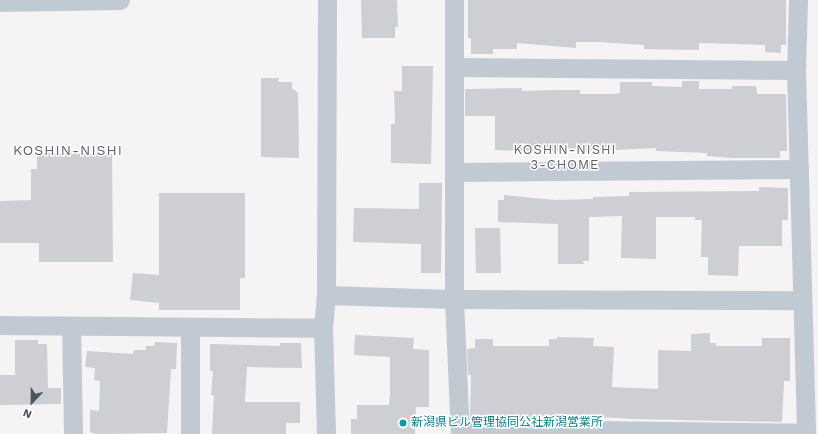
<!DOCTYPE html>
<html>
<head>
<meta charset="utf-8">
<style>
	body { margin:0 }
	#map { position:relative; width:818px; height:434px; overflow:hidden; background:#f5f3f3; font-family:"Work Sans","Noto Sans JP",sans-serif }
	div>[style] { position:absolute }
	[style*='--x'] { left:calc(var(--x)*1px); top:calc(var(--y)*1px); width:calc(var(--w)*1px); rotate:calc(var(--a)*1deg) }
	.building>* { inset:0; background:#cdcfd5 }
	.minor>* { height:19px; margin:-9.5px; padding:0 9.5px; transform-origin:9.5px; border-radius:9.5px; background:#c1cad2 }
	.dots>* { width:11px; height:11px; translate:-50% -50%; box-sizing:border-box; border:2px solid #fff; border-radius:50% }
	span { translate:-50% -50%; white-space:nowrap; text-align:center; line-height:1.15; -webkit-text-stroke:3px #fff; paint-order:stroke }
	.culture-label { font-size:12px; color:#0d838f }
	.left { translate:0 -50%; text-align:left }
	.neighbourhood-label { font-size:13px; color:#5f6368; letter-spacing:1px }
	.quarter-label { font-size:14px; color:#5f6368; letter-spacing:1px }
	.north { position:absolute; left:12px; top:382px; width:40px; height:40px; -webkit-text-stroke:3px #fff; paint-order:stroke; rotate:202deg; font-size:11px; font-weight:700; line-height:16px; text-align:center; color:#4a5661 }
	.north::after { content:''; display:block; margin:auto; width:14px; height:18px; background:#4a5661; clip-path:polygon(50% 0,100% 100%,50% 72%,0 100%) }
</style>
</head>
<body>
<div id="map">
	<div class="building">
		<i style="clip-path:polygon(361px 0,397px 0,398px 27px,395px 27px,395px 38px,362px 38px)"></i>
		<i style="clip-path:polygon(468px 0,786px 0,786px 45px,781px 45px,781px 53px,765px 52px,765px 45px,738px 44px,699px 43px,699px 50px,644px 49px,644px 45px,599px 42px,576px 42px,576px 48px,517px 43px,517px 49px,493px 49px,493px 54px,471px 54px,471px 38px,468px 38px)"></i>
		<i style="clip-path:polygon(402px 66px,433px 66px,431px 164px,391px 163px,391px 124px,395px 124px,394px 91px,402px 91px)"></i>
		<i style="clip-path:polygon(261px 78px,279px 78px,278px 82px,292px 82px,292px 88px,298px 93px,299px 158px,261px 157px)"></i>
		<i style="clip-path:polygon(682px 81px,699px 81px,699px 89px,732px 89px,732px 86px,756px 86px,757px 94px,786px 94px,787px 151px,780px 151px,780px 158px,733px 158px,707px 156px,707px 153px,656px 151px,656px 148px,575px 152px,495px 150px,495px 116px,465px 116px,465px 89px,522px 88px,522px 91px,556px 90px,580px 90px,580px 94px,614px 94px,620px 93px,620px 82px,652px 82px,652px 86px,682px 87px)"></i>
		<i style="clip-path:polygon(37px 153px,112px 154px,113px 262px,39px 262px,39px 243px,0 243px,0 201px,31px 200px,31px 169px,37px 169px)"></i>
		<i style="clip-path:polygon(419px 183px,442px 183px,441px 273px,421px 273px,421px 244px,353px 242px,354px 208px,419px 209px)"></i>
		<i style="clip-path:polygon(759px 187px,788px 188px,788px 220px,782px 220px,782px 246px,739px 246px,738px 276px,708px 275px,708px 257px,701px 257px,702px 220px,695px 220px,695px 217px,656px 217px,656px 259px,621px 258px,622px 216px,589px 217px,589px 261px,583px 261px,584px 264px,558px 264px,558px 224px,498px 222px,498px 200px,504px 200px,504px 195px,555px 200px,593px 199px,593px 197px,629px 196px,629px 192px,759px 191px)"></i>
		<i style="clip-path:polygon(159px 193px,245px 193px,245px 278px,240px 278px,240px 310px,159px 310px,159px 303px,130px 300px,133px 273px,159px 275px)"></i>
		<i style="clip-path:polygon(475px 228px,500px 228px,501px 273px,476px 273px)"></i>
		<i style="clip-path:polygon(710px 333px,710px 343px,716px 343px,716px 346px,762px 346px,762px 338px,790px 338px,790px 381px,784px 381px,782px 422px,632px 419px,555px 414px,555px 417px,470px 417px,471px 375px,468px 375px,467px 349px,475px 348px,475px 339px,493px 339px,493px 346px,549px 346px,549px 339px,557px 339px,557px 337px,594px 338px,593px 346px,614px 347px,612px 387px,658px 389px,658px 350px,691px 351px,691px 334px)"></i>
		<i style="clip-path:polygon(355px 335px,414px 338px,413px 349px,429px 350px,429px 407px,416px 407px,415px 434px,351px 434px,351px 419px,357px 419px,357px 405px,389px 405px,390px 394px,390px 357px,354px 355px)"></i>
		<i style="clip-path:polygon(15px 340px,38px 340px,38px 344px,47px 344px,48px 388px,61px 388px,61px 404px,0 405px,0 375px,15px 375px)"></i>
		<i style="clip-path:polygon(155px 342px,177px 343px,176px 369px,171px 369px,167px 433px,96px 434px,90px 432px,90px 410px,99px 411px,100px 381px,94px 380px,95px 368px,85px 367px,87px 351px,133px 354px,134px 350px,146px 350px,146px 346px,154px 346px)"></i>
		<i style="clip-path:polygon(280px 343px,301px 343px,302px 368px,247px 367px,245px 402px,300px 402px,300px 423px,286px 423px,286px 434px,212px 434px,214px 395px,211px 395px,213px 371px,210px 371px,210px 344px,280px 346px)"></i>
	</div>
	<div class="minor">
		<i style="--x:454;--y:0;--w:299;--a:90"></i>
		<i style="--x:454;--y:299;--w:135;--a:87.5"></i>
		<i style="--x:798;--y:0;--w:70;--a:91.6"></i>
		<i style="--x:796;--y:70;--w:364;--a:88.4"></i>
		<i style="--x:0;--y:2;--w:120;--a:-1"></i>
		<i style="--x:454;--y:67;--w:342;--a:0.5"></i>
		<i style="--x:454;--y:172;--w:345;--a:-0.5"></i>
		<i style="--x:326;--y:295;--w:128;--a:1.8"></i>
		<i style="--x:454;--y:299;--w:348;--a:0.2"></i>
		<i style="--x:0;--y:325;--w:323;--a:0.5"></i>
		<i style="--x:71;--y:326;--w:108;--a:88.9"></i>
		<i style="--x:190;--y:327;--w:107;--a:90"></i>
		<i style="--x:460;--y:428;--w:346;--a:0.8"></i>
		<i style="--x:326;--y:434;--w:106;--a:-91.6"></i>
		<i style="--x:323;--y:328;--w:33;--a:-85"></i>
		<i style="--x:326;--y:295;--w:295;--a:-89.8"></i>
	</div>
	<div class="dots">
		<i style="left:403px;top:423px;background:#0f9aa8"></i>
	</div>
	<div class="culture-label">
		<span class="left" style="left:411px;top:423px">新潟県ビル管理協同公社新潟営業所</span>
	</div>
	<div class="neighbourhood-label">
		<span style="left:565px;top:158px">KOSHIN-NISHI<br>3-CHOME</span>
	</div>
	<div class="quarter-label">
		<span style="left:68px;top:150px">KOSHIN-NISHI</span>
	</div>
	<div class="north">N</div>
</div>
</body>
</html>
